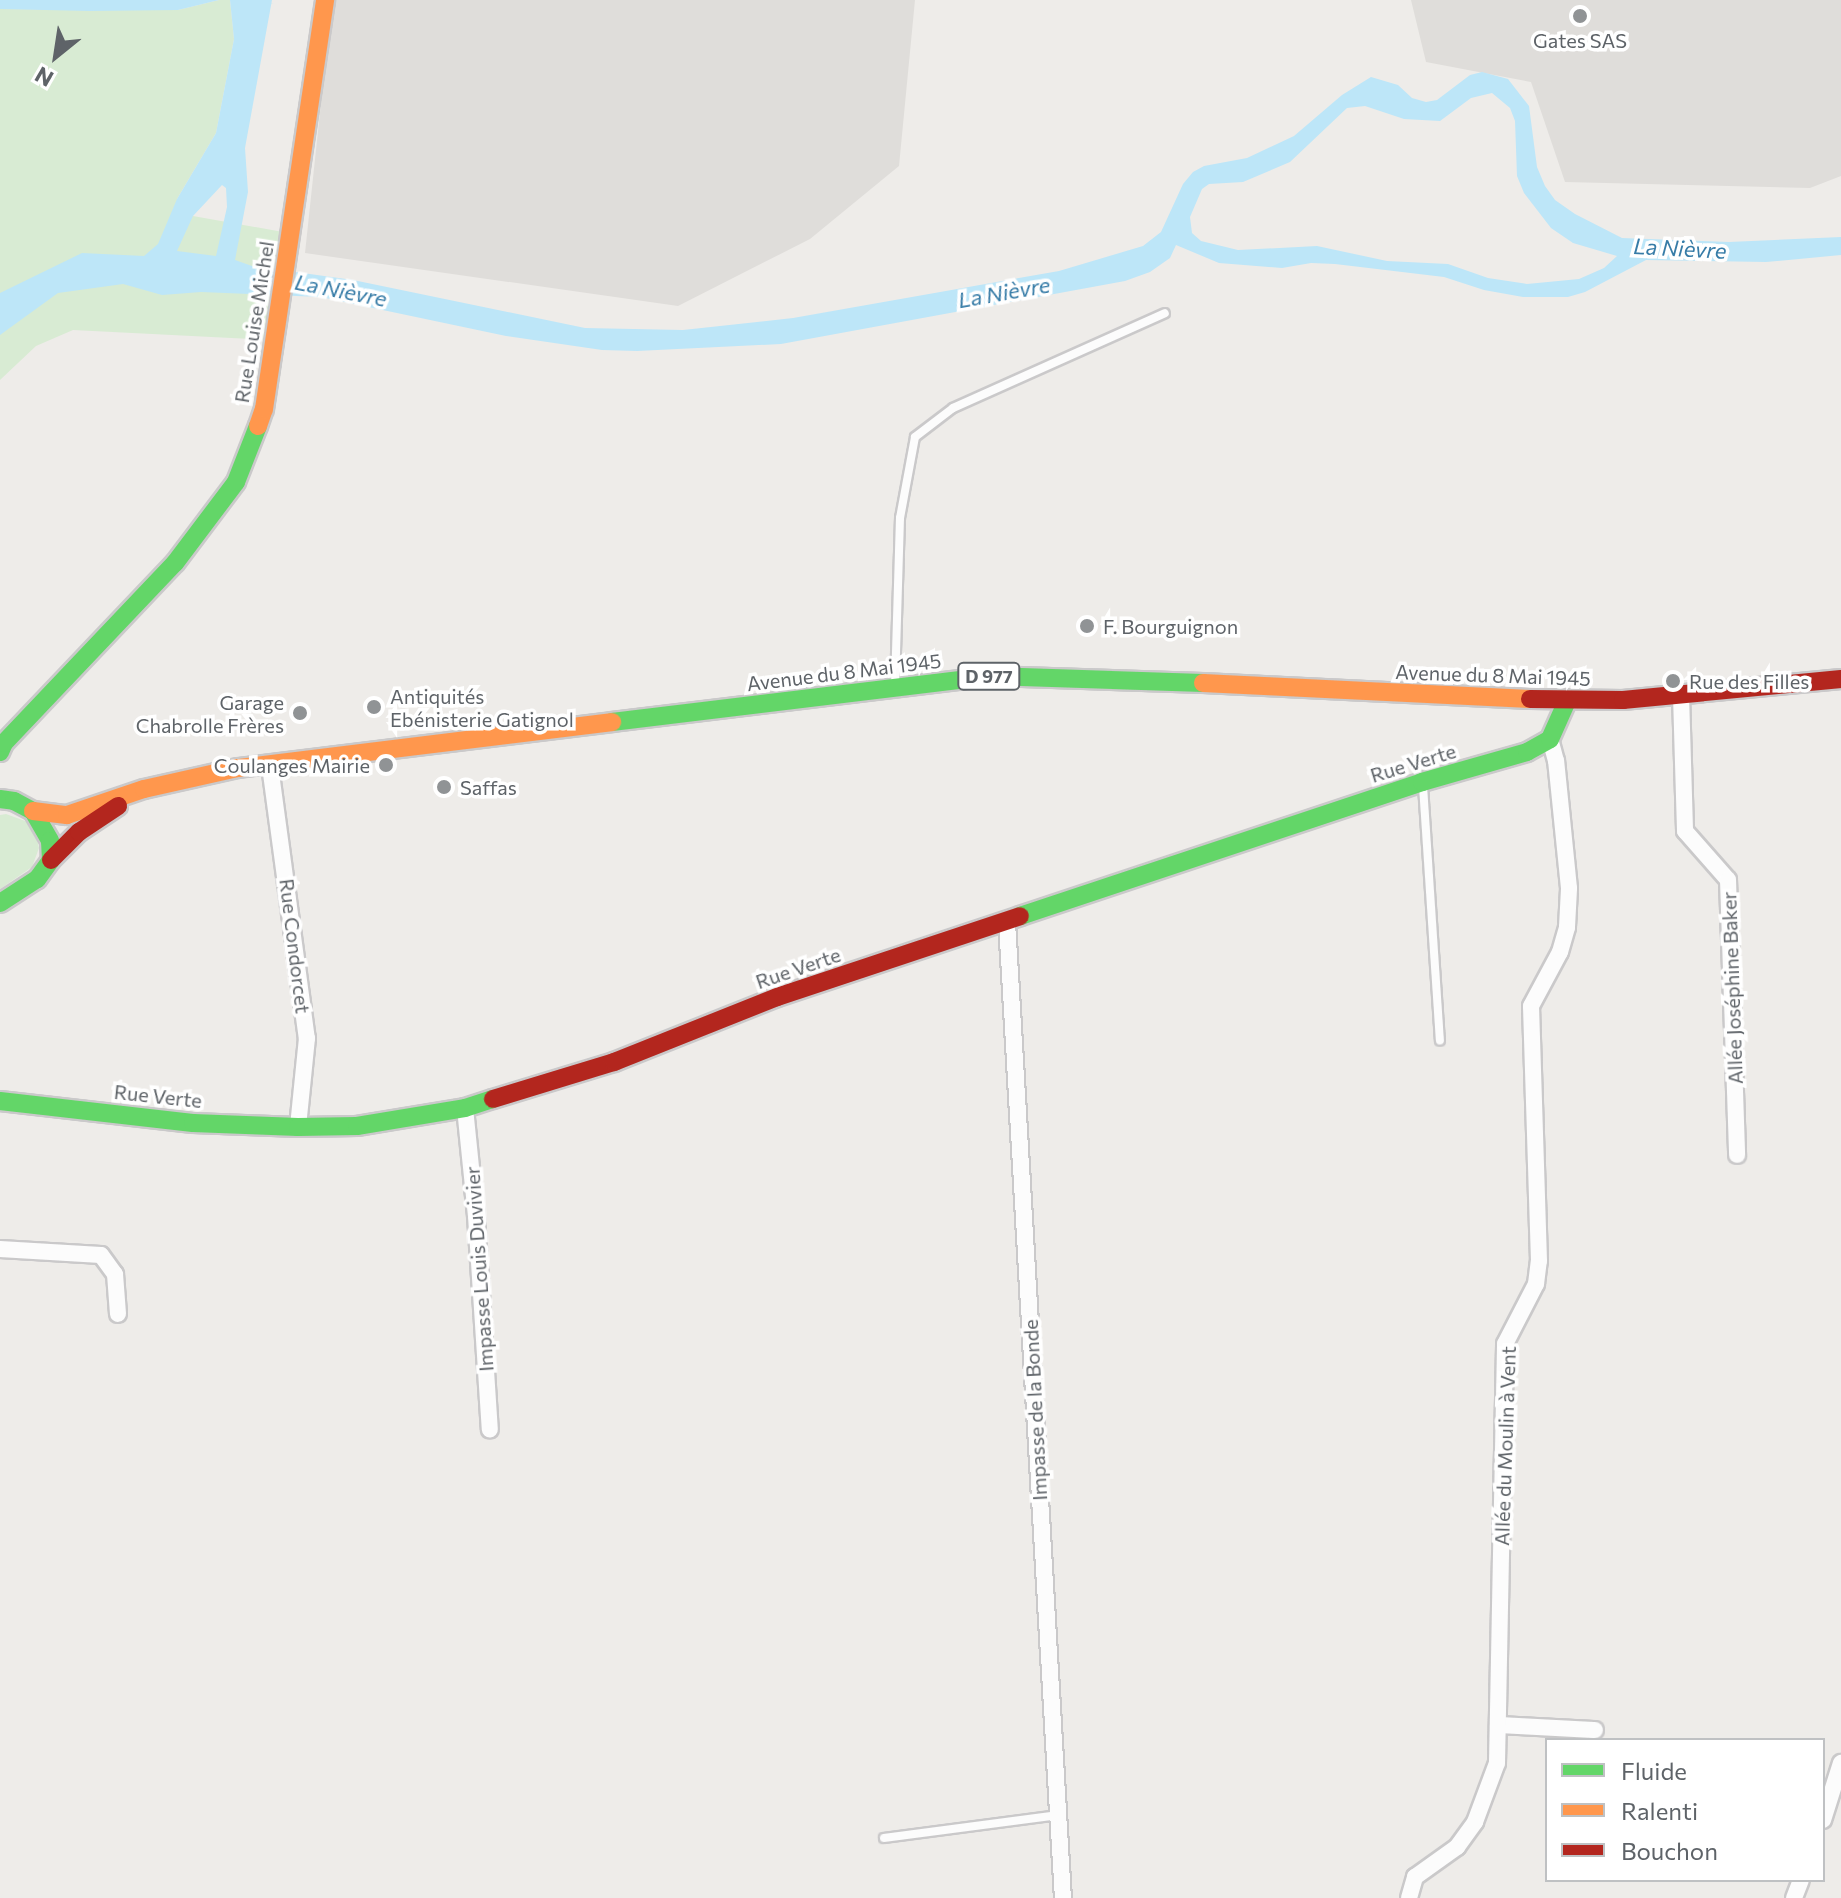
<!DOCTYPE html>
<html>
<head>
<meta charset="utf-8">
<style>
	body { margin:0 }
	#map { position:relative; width:1841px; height:1898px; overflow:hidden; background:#eeece9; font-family:Commissioner,sans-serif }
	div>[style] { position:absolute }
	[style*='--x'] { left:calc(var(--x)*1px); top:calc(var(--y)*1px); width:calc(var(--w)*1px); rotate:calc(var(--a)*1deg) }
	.industrial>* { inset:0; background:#dfddda }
	.green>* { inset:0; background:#d8ebd3 }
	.water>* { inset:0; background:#bde6f8 }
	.roads { filter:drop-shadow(2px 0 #cac9ca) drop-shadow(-2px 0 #cac9ca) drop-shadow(0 2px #cac9ca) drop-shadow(0 -2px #cac9ca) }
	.lane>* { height:8px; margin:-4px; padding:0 4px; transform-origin:4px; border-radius:4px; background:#fcfcfc }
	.street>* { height:16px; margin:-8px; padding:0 8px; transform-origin:8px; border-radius:8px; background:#fcfcfc }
	.fast>* { height:18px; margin:-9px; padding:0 9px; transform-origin:9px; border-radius:9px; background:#63d668 }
	.slow>* { height:18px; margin:-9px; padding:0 9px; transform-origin:9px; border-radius:9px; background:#ff974d }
	.jam>* { height:18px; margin:-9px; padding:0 9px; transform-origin:9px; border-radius:9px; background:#b3261e }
	.dots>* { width:22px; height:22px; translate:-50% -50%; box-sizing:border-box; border:4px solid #fff; border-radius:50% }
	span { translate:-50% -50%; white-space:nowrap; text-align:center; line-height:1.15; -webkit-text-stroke:7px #fff; paint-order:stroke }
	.shield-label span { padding:2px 6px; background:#fff; border:2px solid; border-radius:6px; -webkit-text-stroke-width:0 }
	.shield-label { font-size:18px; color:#5e6368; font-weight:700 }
	.poi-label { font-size:20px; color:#5e6368 }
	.left { translate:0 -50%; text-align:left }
	.right { translate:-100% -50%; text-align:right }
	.street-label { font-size:20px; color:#5e6368 }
	.water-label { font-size:22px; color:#377ca7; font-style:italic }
	.legend { position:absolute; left:1545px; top:1738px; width:280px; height:144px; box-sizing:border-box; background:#fff; border:2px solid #bfc1c3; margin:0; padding:10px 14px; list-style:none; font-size:24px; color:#5e6368 }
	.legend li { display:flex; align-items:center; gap:16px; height:40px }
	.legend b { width:40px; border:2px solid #bfc1c3 }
	.north { position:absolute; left:16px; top:16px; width:80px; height:80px; -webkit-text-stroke:6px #fff; paint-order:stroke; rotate:210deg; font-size:22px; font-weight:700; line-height:32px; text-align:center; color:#5e6368 }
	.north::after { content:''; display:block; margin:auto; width:28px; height:36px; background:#5e6368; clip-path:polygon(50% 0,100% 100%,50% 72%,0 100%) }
</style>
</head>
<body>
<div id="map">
	<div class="industrial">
		<i style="clip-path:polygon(332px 0,915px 0,899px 166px,810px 239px,678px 306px,305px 253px)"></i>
		<i style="clip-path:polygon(1411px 0,1841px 0,1841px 176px,1810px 188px,1565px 182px,1531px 82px,1426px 62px)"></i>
	</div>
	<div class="green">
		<i style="clip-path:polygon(219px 0,230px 0,234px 39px,216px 133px,177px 199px,193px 216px,283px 232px,269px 340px,73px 330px,36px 346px,0 380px,0 9px,178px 10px)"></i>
		<i style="clip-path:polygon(6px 814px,28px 822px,36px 835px,39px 848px,32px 867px,0 889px,0 815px)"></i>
	</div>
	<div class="water">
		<i style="clip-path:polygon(0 0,219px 0,178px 10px,90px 11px,0 9px)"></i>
		<i style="clip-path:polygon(evenodd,230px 0,272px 0,245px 148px,248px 192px,235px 260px,252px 266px,353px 280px,585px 328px,683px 330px,793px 318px,1059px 271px,1143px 246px,1161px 232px,1183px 184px,1193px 172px,1204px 166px,1247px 158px,1294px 136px,1342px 95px,1371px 77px,1398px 85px,1412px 98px,1426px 102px,1437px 100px,1470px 75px,1482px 72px,1508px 79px,1529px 106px,1537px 167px,1545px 186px,1555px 200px,1575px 214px,1622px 238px,1729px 242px,1841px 237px,1841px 255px,1766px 262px,1646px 260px,1585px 292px,1568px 297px,1523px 297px,1484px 290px,1444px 277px,1335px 264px,1311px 263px,1282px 268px,1219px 263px,1176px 245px,1170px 258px,1150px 272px,1125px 281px,781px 344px,637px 351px,602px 350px,506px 336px,321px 297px,201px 292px,162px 295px,123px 284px,58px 293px,0 335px,0 293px,82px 253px,144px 256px,158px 244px,177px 199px,216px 133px,234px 39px,230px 0,1492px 93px,1510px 108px,1515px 121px,1517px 176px,1524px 193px,1551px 228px,1573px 243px,1617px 256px,1604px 268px,1579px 279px,1527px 284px,1488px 278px,1448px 264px,1387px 261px,1317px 246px,1238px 250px,1201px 241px,1192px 233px,1190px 217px,1202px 189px,1209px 184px,1243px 182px,1290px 162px,1347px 108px,1365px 106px,1404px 119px,1440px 121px,1471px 98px,1492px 93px,230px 0,222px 185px,226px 188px,227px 207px,216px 256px,177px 251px,193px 216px,222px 185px)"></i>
	</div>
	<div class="roads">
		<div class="lane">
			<i style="--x:895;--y:686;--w:168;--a:-88.3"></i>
			<i style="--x:900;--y:518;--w:82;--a:-79.5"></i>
			<i style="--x:915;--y:437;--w:48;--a:-37.3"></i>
			<i style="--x:953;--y:408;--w:232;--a:-24.1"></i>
			<i style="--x:1423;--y:786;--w:255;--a:86.2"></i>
			<i style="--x:884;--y:1838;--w:176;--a:-7.5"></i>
		</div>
		<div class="street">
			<i style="--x:1681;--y:695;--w:136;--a:88.3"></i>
			<i style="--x:1685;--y:831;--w:65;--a:48.7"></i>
			<i style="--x:1728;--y:880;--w:275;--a:88.1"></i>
			<i style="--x:270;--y:766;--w:275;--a:82.3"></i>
			<i style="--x:307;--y:1038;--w:89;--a:95.8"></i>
			<i style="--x:1007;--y:922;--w:978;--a:86.72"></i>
			<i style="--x:465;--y:1108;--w:109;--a:84.2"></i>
			<i style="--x:476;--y:1216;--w:214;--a:86.3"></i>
			<i style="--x:0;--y:1249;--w:101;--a:3.4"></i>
			<i style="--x:101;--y:1255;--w:24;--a:54"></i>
			<i style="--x:115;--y:1274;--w:40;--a:85.7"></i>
			<i style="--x:1498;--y:1725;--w:97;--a:3"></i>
			<i style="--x:1823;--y:1820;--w:60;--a:-72.5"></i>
			<i style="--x:1409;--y:1898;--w:22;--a:-74"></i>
			<i style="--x:1415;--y:1877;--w:52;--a:-35.5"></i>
			<i style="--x:1457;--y:1847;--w:31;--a:-54"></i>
			<i style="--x:1475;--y:1822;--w:63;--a:-69.6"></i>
			<i style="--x:1497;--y:1763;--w:419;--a:-88.9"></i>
			<i style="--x:1505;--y:1344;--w:68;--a:-62.7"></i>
			<i style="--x:1536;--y:1284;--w:23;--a:-83"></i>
			<i style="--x:1539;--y:1261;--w:255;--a:-91.8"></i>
			<i style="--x:1531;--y:1006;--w:61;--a:-61.8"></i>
			<i style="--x:1560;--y:952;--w:26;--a:-74"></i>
			<i style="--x:1567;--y:927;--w:39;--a:-87"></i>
			<i style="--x:1569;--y:888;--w:128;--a:-95.8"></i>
			<i style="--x:1556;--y:761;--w:23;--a:-105"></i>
			<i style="--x:1794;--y:1898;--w:19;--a:-69"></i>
		</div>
		<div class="fast">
			<i style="--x:612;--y:722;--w:382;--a:-6.9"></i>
			<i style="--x:991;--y:676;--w:212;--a:1.9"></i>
			<i style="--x:0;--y:752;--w:10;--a:-66"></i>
			<i style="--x:4;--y:743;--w:248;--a:-46.5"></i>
			<i style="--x:175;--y:563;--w:101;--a:-53"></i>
			<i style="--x:236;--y:482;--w:60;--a:-68.6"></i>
			<i style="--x:0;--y:799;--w:14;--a:8"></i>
			<i style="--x:14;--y:801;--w:21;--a:28"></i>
			<i style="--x:33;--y:811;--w:34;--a:60"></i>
			<i style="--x:50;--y:841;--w:19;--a:87"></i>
			<i style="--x:51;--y:860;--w:24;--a:126"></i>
			<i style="--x:37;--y:879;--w:44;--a:147"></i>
			<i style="--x:1020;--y:916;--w:424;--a:-18.4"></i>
			<i style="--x:1422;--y:782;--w:109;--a:-15.9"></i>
			<i style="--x:1527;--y:752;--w:26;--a:-29"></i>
			<i style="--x:1550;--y:739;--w:42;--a:-65.9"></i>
			<i style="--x:0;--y:1101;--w:194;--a:6.5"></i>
			<i style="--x:193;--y:1123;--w:105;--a:2.2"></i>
			<i style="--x:298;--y:1127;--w:59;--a:-1"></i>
			<i style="--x:357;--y:1126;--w:109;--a:-9.5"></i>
			<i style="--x:465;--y:1108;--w:29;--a:-18"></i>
		</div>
		<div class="slow">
			<i style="--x:258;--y:426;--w:18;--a:-71"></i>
			<i style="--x:264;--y:409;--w:414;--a:-81.5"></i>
			<i style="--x:1203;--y:683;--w:327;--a:2.8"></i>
			<i style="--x:33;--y:811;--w:34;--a:7"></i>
			<i style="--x:67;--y:815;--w:81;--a:-18.7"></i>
			<i style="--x:144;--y:789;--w:96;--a:-12.6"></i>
			<i style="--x:238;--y:768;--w:377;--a:-7"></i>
		</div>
		<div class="jam">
			<i style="--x:1530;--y:699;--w:93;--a:0.6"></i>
			<i style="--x:1623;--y:700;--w:219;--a:-5.5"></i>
			<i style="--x:51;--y:860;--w:40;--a:-45"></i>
			<i style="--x:79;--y:832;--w:47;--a:-33.7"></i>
			<i style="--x:493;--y:1099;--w:127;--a:-17"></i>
			<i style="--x:614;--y:1062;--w:175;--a:-21.7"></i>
			<i style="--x:777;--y:997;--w:256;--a:-18.4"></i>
		</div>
	</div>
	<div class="dots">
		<i style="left:1580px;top:16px;background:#909395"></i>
		<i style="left:1087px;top:626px;background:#909395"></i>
		<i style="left:1673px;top:681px;background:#909395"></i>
		<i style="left:374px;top:707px;background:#909395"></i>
		<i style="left:300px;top:713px;background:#909395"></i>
		<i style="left:386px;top:765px;background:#909395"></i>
		<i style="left:444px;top:787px;background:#909395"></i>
	</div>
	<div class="shield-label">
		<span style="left:989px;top:676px">D 977</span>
	</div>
	<div class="poi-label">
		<span style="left:1580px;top:40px">Gates SAS</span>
		<span class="left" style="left:1103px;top:626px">F. Bourguignon</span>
		<span class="left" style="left:1689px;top:681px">Rue des Filles</span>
		<span class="left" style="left:390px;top:708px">Antiquités<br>Ebénisterie Gatignol</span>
		<span class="right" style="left:284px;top:714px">Garage<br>Chabrolle Frères</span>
		<span class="right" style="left:370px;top:765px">Coulanges Mairie</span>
		<span class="left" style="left:460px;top:787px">Saffas</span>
	</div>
	<div class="street-label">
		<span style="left:254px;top:322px;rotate:-81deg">Rue Louise Michel</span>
		<span style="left:844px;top:672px;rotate:-7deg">Avenue du 8 Mai 1945</span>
		<span style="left:1493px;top:675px;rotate:2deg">Avenue du 8 Mai 1945</span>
		<span style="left:1413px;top:763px;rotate:-17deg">Rue Verte</span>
		<span style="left:295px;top:946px;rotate:83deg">Rue Condorcet</span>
		<span style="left:798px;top:968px;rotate:-19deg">Rue Verte</span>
		<span style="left:1732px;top:988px;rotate:-92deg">Allée Joséphine Baker</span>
		<span style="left:158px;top:1096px;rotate:6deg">Rue Verte</span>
		<span style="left:479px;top:1269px;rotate:-94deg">Impasse Louis Duvivier</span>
		<span style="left:1035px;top:1410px;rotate:-93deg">Impasse de la Bonde</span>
		<span style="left:1505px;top:1446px;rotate:-88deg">Allée du Moulin à Vent</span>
	</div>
	<div class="water-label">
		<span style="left:1680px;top:248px;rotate:3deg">La Nièvre</span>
		<span style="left:341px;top:290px;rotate:11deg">La Nièvre</span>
		<span style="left:1004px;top:292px;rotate:-10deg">La Nièvre</span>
	</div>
	<ul class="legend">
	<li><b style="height:10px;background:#63d668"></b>Fluide</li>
	<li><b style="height:10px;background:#ff974d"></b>Ralenti</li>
	<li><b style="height:10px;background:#b3261e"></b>Bouchon</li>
	</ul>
	<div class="north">N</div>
</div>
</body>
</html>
